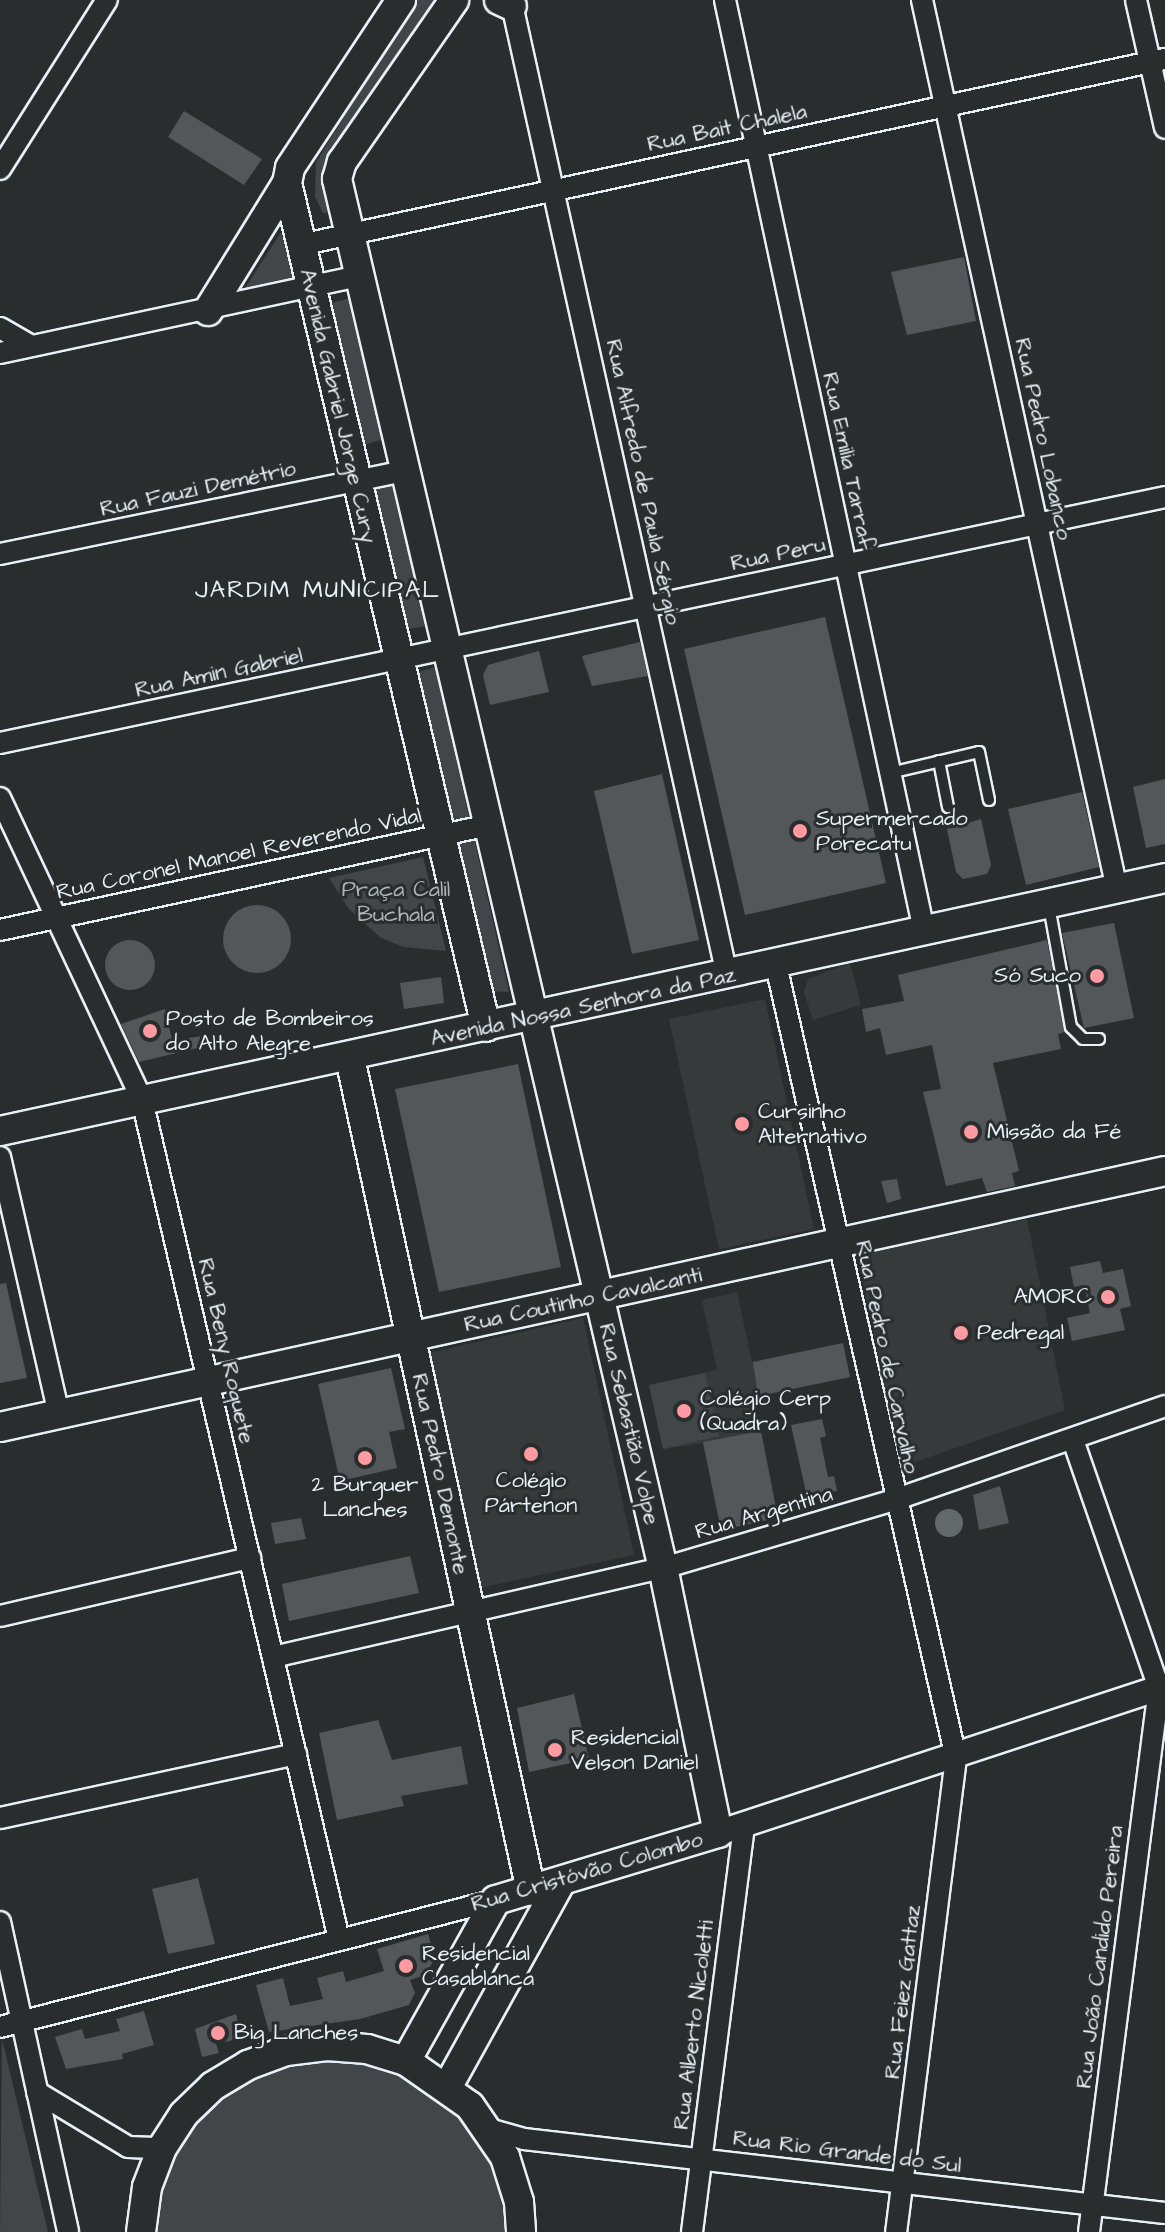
<!DOCTYPE html>
<html>
<head>
<meta charset="utf-8">
<style>
	body { margin:0 }
	#map { position:relative; width:1165px; height:2232px; overflow:hidden; background:#2a2d2e; font-family:"Architects Daughter",sans-serif }
	div>[style] { position:absolute }
	[style*='--x'] { left:calc(var(--x)*1px); top:calc(var(--y)*1px); width:calc(var(--w)*1px); rotate:calc(var(--a)*1deg) }
	.built>* { inset:0; background:#363a3b }
	.green>* { inset:0; background:#424648 }
	.water>* { inset:0; background:#63686b }
	.round { border-radius:50% }
	.building>* { inset:0; background:#535759 }
	.roads { filter:drop-shadow(2px 0 #e8f1f8) drop-shadow(-2px 0 #e8f1f8) drop-shadow(0 2px #e8f1f8) drop-shadow(0 -2px #e8f1f8) }
	.service>* { height:10px; margin:-5px; padding:0 5px; transform-origin:5px; border-radius:5px; background:#2a2d2e }
	.minor>* { height:20px; margin:-10px; padding:0 10px; transform-origin:10px; border-radius:10px; background:#2a2d2e }
	.tertiary>* { height:24px; margin:-12px; padding:0 12px; transform-origin:12px; border-radius:12px; background:#2a2d2e }
	.secondary>* { height:28px; margin:-14px; padding:0 14px; transform-origin:14px; border-radius:14px; background:#2a2d2e }
	.dots>* { width:22px; height:22px; translate:-50% -50%; box-sizing:border-box; border:4px solid #2a2d2e; border-radius:50% }
	span { translate:-50% -50%; white-space:nowrap; text-align:center; line-height:1.15; -webkit-text-stroke:6px #2a2d2e; paint-order:stroke }
	.street-label { font-size:22px; color:#e8f1f8 }
	.poi-label { font-size:22px; color:#e8f1f8 }
	.left { translate:0 -50%; text-align:left }
	.right { translate:-100% -50%; text-align:right }
	.park-label { font-size:22px; color:#aeb5ba }
	.neighbourhood-label { font-size:24px; color:#e8f1f8; letter-spacing:2px }
</style>
</head>
<body>
<div id="map">
	<div class="built">
		<i style="clip-path:polygon(850px 963px,861px 1005px,813px 1020px,804px 992px,808px 979px)"></i>
		<i style="clip-path:polygon(765px 999px,814px 1229px,719px 1249px,669px 1019px)"></i>
		<i style="clip-path:polygon(1027px 1219px,1065px 1410px,901px 1467px,857px 1255px)"></i>
		<i style="clip-path:polygon(737px 1292px,752px 1362px,843px 1343px,850px 1377px,752px 1398px,778px 1518px,721px 1530px,703px 1443px,663px 1449px,649px 1385px,717px 1370px,702px 1300px)"></i>
		<i style="clip-path:polygon(583px 1318px,634px 1555px,479px 1588px,428px 1353px)"></i>
	</div>
	<div class="green">
		<i style="clip-path:polygon(417px 0,444px 0,328px 172px,332px 213px,323px 213px,315px 197px,316px 162px)"></i>
		<i style="clip-path:polygon(281px 232px,293px 276px,283px 283px,245px 288px)"></i>
		<i style="clip-path:polygon(354px 297px,384px 439px,360px 446px,331px 303px)"></i>
		<i style="clip-path:polygon(396px 485px,427px 626px,402px 630px,371px 487px)"></i>
		<i style="clip-path:polygon(435px 667px,509px 992px,486px 991px,450px 835px,418px 672px)"></i>
		<i style="clip-path:polygon(423px 857px,446px 951px,404px 947px,381px 938px,349px 909px,329px 878px)"></i>
		<i style="clip-path:polygon(705px 1373px,719px 1436px,663px 1449px,649px 1385px)"></i>
		<i style="clip-path:polygon(2px 2039px,48px 2232px,0 2232px)"></i>
		<i style="clip-path:polygon(308px 2060px,354px 2060px,400px 2071px,437px 2091px,466px 2122px,493px 2163px,508px 2232px,153px 2232px,155px 2195px,172px 2150px,196px 2119px,231px 2089px,270px 2069px)"></i>
	</div>
	<div class="water">
		<i class="round" style="left:935px;top:1509px;width:28px;height:28px"></i>
	</div>
	<div class="building">
		<i style="clip-path:polygon(184px 111px,262px 159px,244px 185px,168px 137px)"></i>
		<i style="clip-path:polygon(964px 257px,976px 321px,907px 335px,891px 272px)"></i>
		<i style="clip-path:polygon(825px 617px,886px 883px,745px 915px,684px 649px)"></i>
		<i style="clip-path:polygon(640px 642px,648px 676px,592px 686px,582px 656px)"></i>
		<i style="clip-path:polygon(539px 651px,549px 692px,490px 705px,483px 675px,488px 665px)"></i>
		<i style="clip-path:polygon(662px 774px,699px 940px,632px 954px,594px 791px)"></i>
		<i style="clip-path:polygon(1165px 779px,1165px 844px,1146px 848px,1133px 787px)"></i>
		<i style="clip-path:polygon(1082px 792px,1099px 867px,1026px 885px,1008px 809px)"></i>
		<i style="clip-path:polygon(981px 819px,991px 865px,987px 874px,963px 879px,956px 872px,947px 829px)"></i>
		<i class="round" style="left:223px;top:905px;width:68px;height:68px"></i>
		<i style="clip-path:polygon(1114px 923px,1134px 1018px,1084px 1028px,1062px 933px)"></i>
		<i style="clip-path:polygon(1047px 940px,1065px 1032px,1058px 1034px,1061px 1049px,993px 1063px,1019px 1171px,1012px 1173px,1015px 1186px,987px 1192px,982px 1178px,946px 1186px,923px 1092px,941px 1089px,932px 1045px,886px 1055px,880px 1028px,866px 1032px,862px 1009px,904px 1001px,898px 975px)"></i>
		<i class="round" style="left:105px;top:940px;width:50px;height:50px"></i>
		<i style="clip-path:polygon(441px 977px,444px 1003px,404px 1009px,400px 983px)"></i>
		<i style="clip-path:polygon(165px 1009px,172px 1040px,204px 1036px,206px 1046px,139px 1062px,121px 1024px)"></i>
		<i style="clip-path:polygon(518px 1064px,561px 1267px,439px 1292px,395px 1089px)"></i>
		<i style="clip-path:polygon(897px 1179px,901px 1199px,887px 1203px,881px 1181px)"></i>
		<i style="clip-path:polygon(1100px 1261px,1103px 1273px,1123px 1269px,1131px 1306px,1120px 1309px,1125px 1330px,1072px 1341px,1067px 1318px,1090px 1313px,1084px 1285px,1074px 1287px,1070px 1267px)"></i>
		<i style="clip-path:polygon(6px 1283px,27px 1378px,0 1383px,0 1284px)"></i>
		<i style="clip-path:polygon(843px 1343px,850px 1377px,758px 1396px,753px 1362px)"></i>
		<i style="clip-path:polygon(391px 1368px,405px 1429px,389px 1432px,397px 1468px,340px 1481px,318px 1384px)"></i>
		<i style="clip-path:polygon(822px 1419px,826px 1436px,820px 1438px,828px 1477px,834px 1476px,837px 1491px,807px 1497px,791px 1425px)"></i>
		<i style="clip-path:polygon(761px 1431px,778px 1518px,721px 1530px,703px 1442px)"></i>
		<i style="clip-path:polygon(1000px 1486px,1009px 1523px,979px 1530px,973px 1495px)"></i>
		<i style="clip-path:polygon(301px 1518px,306px 1539px,275px 1544px,271px 1523px)"></i>
		<i style="clip-path:polygon(410px 1556px,419px 1593px,289px 1621px,282px 1584px)"></i>
		<i style="clip-path:polygon(574px 1694px,589px 1759px,529px 1772px,517px 1708px)"></i>
		<i style="clip-path:polygon(378px 1720px,392px 1760px,461px 1746px,468px 1784px,401px 1796px,404px 1806px,337px 1820px,319px 1733px)"></i>
		<i style="clip-path:polygon(198px 1878px,215px 1944px,168px 1954px,152px 1889px)"></i>
		<i style="clip-path:polygon(428px 1934px,435px 1958px,425px 1975px,410px 1980px,415px 1993px,409px 2005px,360px 2019px,269px 2032px,256px 1985px,283px 1978px,290px 2006px,323px 1999px,317px 1978px,343px 1971px,346px 1982px,384px 1971px,377px 1949px)"></i>
		<i style="clip-path:polygon(144px 2011px,154px 2045px,122px 2054px,123px 2059px,66px 2069px,55px 2037px,82px 2029px,85px 2039px,120px 2031px,116px 2019px)"></i>
		<i style="clip-path:polygon(236px 2014px,242px 2038px,216px 2044px,219px 2053px,202px 2057px,195px 2029px)"></i>
	</div>
	<div class="roads">
		<div class="service">
			<i style="--x:939;--y:761;--w:47;--a:78.9"></i>
			<i style="--x:890;--y:773;--w:91;--a:-13.3"></i>
			<i style="--x:979;--y:752;--w:49;--a:78.2"></i>
			<i style="--x:1049;--y:906;--w:123;--a:79.7"></i>
			<i style="--x:1071;--y:1027;--w:17;--a:45"></i>
			<i style="--x:1083;--y:1039;--w:16;--a:0"></i>
		</div>
		<div class="minor">
			<i style="--x:511;--y:0;--w:999;--a:77.51"></i>
			<i style="--x:725;--y:0;--w:952;--a:77.93"></i>
			<i style="--x:922;--y:0;--w:910;--a:77.63"></i>
			<i style="--x:1136;--y:0;--w:131;--a:77.2"></i>
			<i style="--x:0;--y:169;--w:200;--a:-57.7"></i>
			<i style="--x:300;--y:245;--w:885;--a:-12.14"></i>
			<i style="--x:0;--y:328;--w:36;--a:30"></i>
			<i style="--x:0;--y:353;--w:367;--a:-12.1"></i>
			<i style="--x:0;--y:554;--w:414;--a:-11.6"></i>
			<i style="--x:0;--y:743;--w:1191;--a:-11.92"></i>
			<i style="--x:0;--y:798;--w:334;--a:64.8"></i>
			<i style="--x:142;--y:1100;--w:862;--a:76.79"></i>
			<i style="--x:0;--y:930;--w:500;--a:-12.12"></i>
			<i style="--x:776;--y:965;--w:813;--a:77.21"></i>
			<i style="--x:956;--y:1758;--w:478;--a:97.2"></i>
			<i style="--x:0;--y:1157;--w:264;--a:77.1"></i>
			<i style="--x:1073;--y:1440;--w:262;--a:70.9"></i>
			<i style="--x:1159;--y:1688;--w:548;--a:97.33"></i>
			<i style="--x:0;--y:1616;--w:257;--a:-13.1"></i>
			<i style="--x:273;--y:1657;--w:400;--a:-12.9"></i>
			<i style="--x:663;--y:1568;--w:241;--a:-16.4"></i>
			<i style="--x:894;--y:1500;--w:287;--a:-19.1"></i>
			<i style="--x:0;--y:1818;--w:303;--a:-12.2"></i>
			<i style="--x:0;--y:1922;--w:317;--a:77.6"></i>
			<i style="--x:0;--y:2027;--w:512;--a:-14.36"></i>
			<i style="--x:37;--y:2092;--w:106;--a:31.1"></i>
			<i style="--x:128;--y:2147;--w:34;--a:2"></i>
			<i style="--x:489;--y:2129;--w:36;--a:16"></i>
			<i style="--x:524;--y:2139;--w:645;--a:6.59"></i>
			<i style="--x:692;--y:2232;--w:411;--a:-82.7"></i>
		</div>
		<div class="tertiary">
			<i style="--x:718;--y:1833;--w:471;--a:-18.2"></i>
		</div>
		<div class="secondary">
			<i style="--x:401;--y:0;--w:201;--a:123.5"></i>
			<i style="--x:290;--y:168;--w:15;--a:101"></i>
			<i style="--x:287;--y:183;--w:867;--a:76.73"></i>
			<i style="--x:499;--y:0;--w:14;--a:25"></i>
			<i style="--x:208;--y:311;--w:150;--a:-58.3"></i>
			<i style="--x:350;--y:1058;--w:852;--a:77.74"></i>
			<i style="--x:0;--y:1131;--w:1192;--a:-12.25"></i>
			<i style="--x:0;--y:1427;--w:1193;--a:-12.39"></i>
			<i style="--x:406;--y:2061;--w:184;--a:-60.8"></i>
			<i style="--x:496;--y:1900;--w:232;--a:-16.8"></i>
			<i style="--x:718;--y:1833;--w:271;--a:-101.7"></i>
			<i style="--x:663;--y:1568;--w:1427;--a:-103.21"></i>
			<i style="--x:337;--y:179;--w:18;--a:-74"></i>
			<i style="--x:342;--y:162;--w:197;--a:-55.3"></i>
			<i style="--x:448;--y:2086;--w:232;--a:-61.1"></i>
			<i style="--x:141;--y:2232;--w:45;--a:-82.4"></i>
			<i style="--x:147;--y:2187;--w:42;--a:-69"></i>
			<i style="--x:162;--y:2148;--w:40;--a:-57.1"></i>
			<i style="--x:184;--y:2114;--w:40;--a:-44"></i>
			<i style="--x:213;--y:2086;--w:41;--a:-31"></i>
			<i style="--x:248;--y:2065;--w:40;--a:-20.2"></i>
			<i style="--x:286;--y:2051;--w:41;--a:-7"></i>
			<i style="--x:327;--y:2046;--w:40;--a:4.3"></i>
			<i style="--x:367;--y:2049;--w:41;--a:17.1"></i>
			<i style="--x:406;--y:2061;--w:78;--a:35.1"></i>
			<i style="--x:470;--y:2106;--w:62;--a:55.5"></i>
			<i style="--x:505;--y:2157;--w:47;--a:72.7"></i>
			<i style="--x:519;--y:2202;--w:30;--a:86"></i>
		</div>
	</div>
	<div class="dots">
		<i style="left:800px;top:831px;background:#ff9aa2"></i>
		<i style="left:1097px;top:976px;background:#ff9aa2"></i>
		<i style="left:150px;top:1031px;background:#ff9aa2"></i>
		<i style="left:742px;top:1124px;background:#ff9aa2"></i>
		<i style="left:971px;top:1132px;background:#ff9aa2"></i>
		<i style="left:1108px;top:1297px;background:#ff9aa2"></i>
		<i style="left:961px;top:1333px;background:#ff9aa2"></i>
		<i style="left:684px;top:1411px;background:#ff9aa2"></i>
		<i style="left:531px;top:1454px;background:#ff9aa2"></i>
		<i style="left:365px;top:1458px;background:#ff9aa2"></i>
		<i style="left:555px;top:1750px;background:#ff9aa2"></i>
		<i style="left:406px;top:1966px;background:#ff9aa2"></i>
		<i style="left:218px;top:2033px;background:#ff9aa2"></i>
	</div>
	<div class="street-label">
		<span style="left:727px;top:128px;rotate:-12deg">Rua Bait Chalela</span>
		<span style="left:338px;top:406px;rotate:77deg">Avenida Gabriel Jorge Cury</span>
		<span style="left:1043px;top:439px;rotate:78deg">Rua Pedro Lobanco</span>
		<span style="left:848px;top:461px;rotate:78deg">Rua Emilia Tarraf</span>
		<span style="left:643px;top:482px;rotate:78deg">Rua Alfredo de Paula Sérgio</span>
		<span style="left:198px;top:489px;rotate:-12deg">Rua Fauzi Demétrio</span>
		<span style="left:778px;top:554px;rotate:-12deg">Rua Peru</span>
		<span style="left:219px;top:673px;rotate:-12deg">Rua Amin Gabriel</span>
		<span style="left:239px;top:854px;rotate:-12deg">Rua Coronel Manoel Reverendo Vidal</span>
		<span style="left:583px;top:1007px;rotate:-12deg">Avenida Nossa Senhora da Paz</span>
		<span style="left:583px;top:1300px;rotate:-12deg">Rua Coutinho Cavalcanti</span>
		<span style="left:226px;top:1351px;rotate:77deg">Rua Beny Roquete</span>
		<span style="left:887px;top:1357px;rotate:78deg">Rua Pedro de Carvalho</span>
		<span style="left:629px;top:1424px;rotate:77deg">Rua Sebastião Volpe</span>
		<span style="left:440px;top:1474px;rotate:78deg">Rua Pedro Demonte</span>
		<span style="left:764px;top:1513px;rotate:-16deg">Rua Argentina</span>
		<span style="left:587px;top:1872px;rotate:-16deg">Rua Cristóvão Colombo</span>
		<span style="left:1100px;top:1957px;rotate:-83deg">Rua João Candido Pereira</span>
		<span style="left:903px;top:1992px;rotate:-83deg">Rua Feiez Gattaz</span>
		<span style="left:694px;top:2025px;rotate:-83deg">Rua Alberto Nicoletti</span>
		<span style="left:847px;top:2152px;rotate:7deg">Rua Rio Grande do Sul</span>
	</div>
	<div class="poi-label">
		<span class="left" style="left:816px;top:831px">Supermercado<br>Porecatu</span>
		<span class="right" style="left:1081px;top:976px">Só Suco</span>
		<span class="left" style="left:166px;top:1031px">Posto de Bombeiros<br>do Alto Alegre</span>
		<span class="left" style="left:758px;top:1124px">Cursinho<br>Alternativo</span>
		<span class="left" style="left:987px;top:1132px">Missão da Fé</span>
		<span class="right" style="left:1092px;top:1297px">AMORC</span>
		<span class="left" style="left:977px;top:1333px">Pedregal</span>
		<span class="left" style="left:700px;top:1411px">Colégio Cerp<br>(Quadra)</span>
		<span style="left:531px;top:1493px">Colégio<br>Pártenon</span>
		<span style="left:365px;top:1497px">2 Burguer<br>Lanches</span>
		<span class="left" style="left:571px;top:1750px">Residencial<br>Velson Daniel</span>
		<span class="left" style="left:422px;top:1966px">Residencial<br>Casablanca</span>
		<span class="left" style="left:234px;top:2033px">Big Lanches</span>
	</div>
	<div class="park-label">
		<span style="left:396px;top:902px">Praça Calil<br>Buchala</span>
	</div>
	<div class="neighbourhood-label">
		<span style="left:318px;top:591px">JARDIM MUNICIPAL</span>
	</div>
</div>
</body>
</html>
